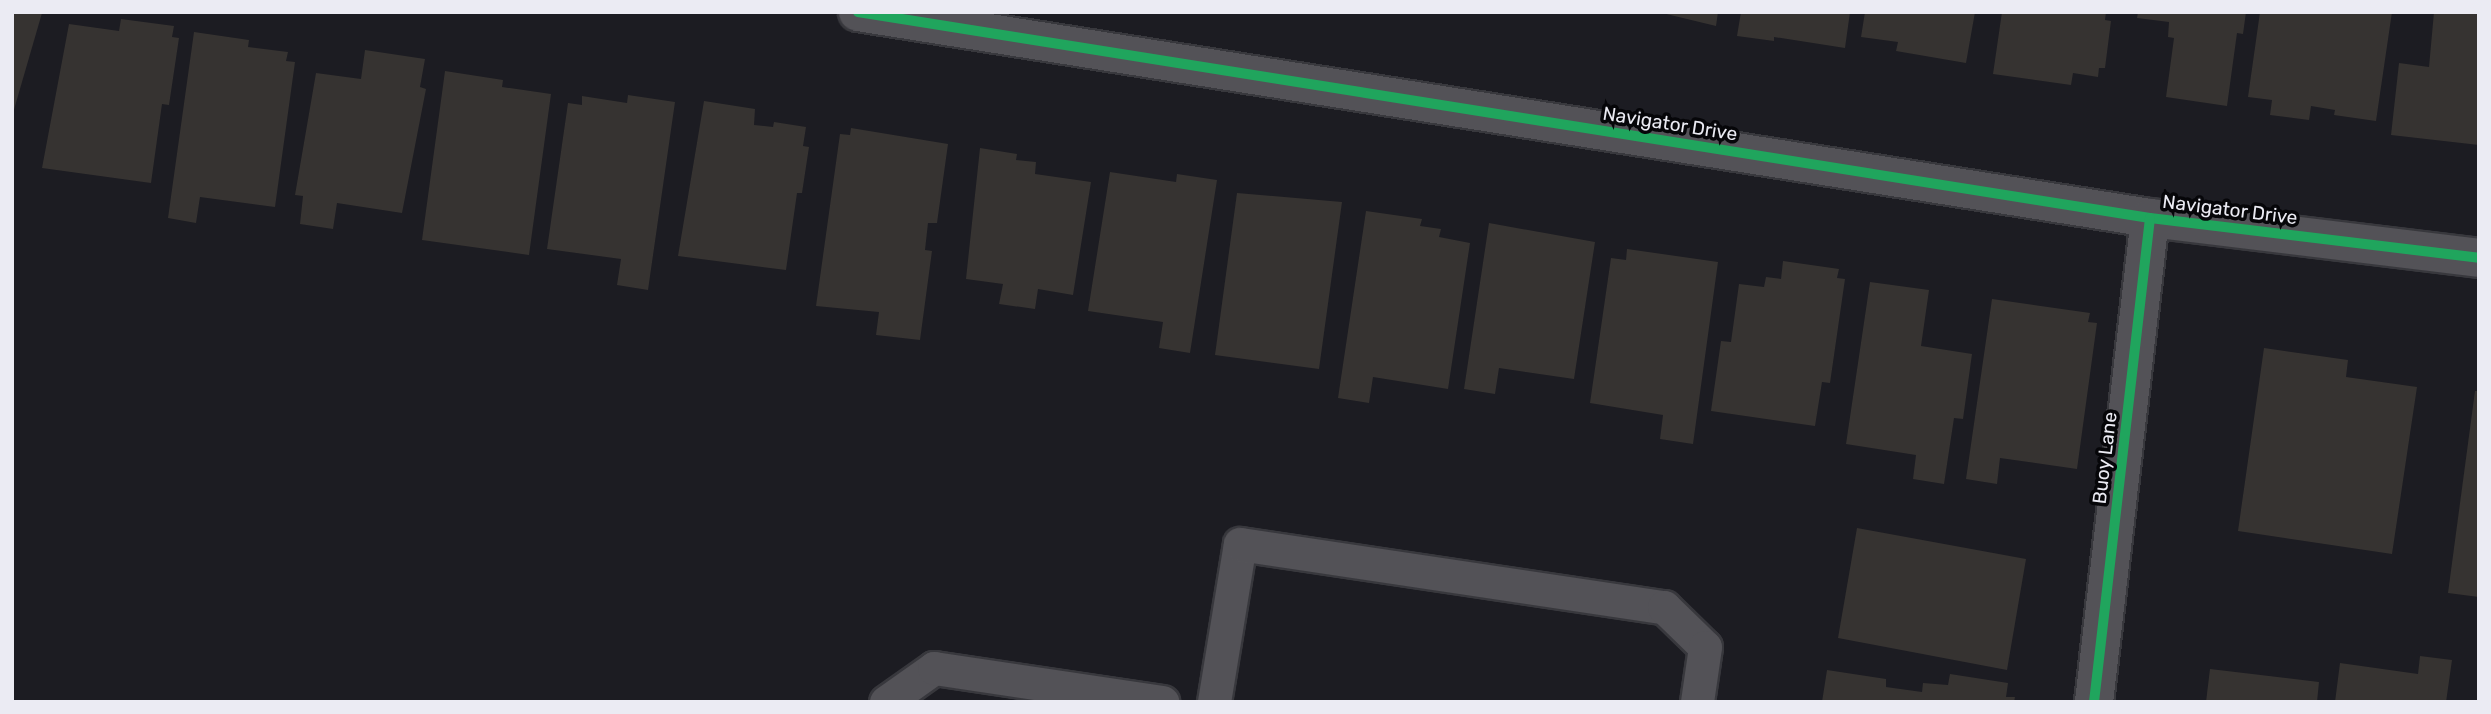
<!DOCTYPE html>
<html>
<head>
<meta charset="utf-8">
<style>
	body { margin:0 }
	#map { position:relative; width:2491px; height:714px; overflow:hidden; background:#1c1c22; font-family:Rubik,sans-serif }
	div>[style] { position:absolute }
	[style*='--x'] { left:calc(var(--x)*1px); top:calc(var(--y)*1px); width:calc(var(--w)*1px); rotate:calc(var(--a)*1deg) }
	.building>* { inset:0; background:#363331 }
	.roads { filter:drop-shadow(2px 0 #38383d) drop-shadow(-2px 0 #38383d) drop-shadow(0 2px #38383d) drop-shadow(0 -2px #38383d) }
	.lane>* { height:33px; margin:-16.5px; padding:0 16.5px; transform-origin:16.5px; border-radius:16.5px; background:#535257 }
	.street>* { height:38px; margin:-19px; padding:0 19px; transform-origin:19px; border-radius:19px; background:#535257 }
	.cycleway>* { height:10px; margin:-5px; padding:0 5px; transform-origin:5px; border-radius:5px; background:#20a55d }
	span { translate:-50% -50%; white-space:nowrap; text-align:center; line-height:1.15; -webkit-text-stroke:7px #060609; paint-order:stroke }
	.street-label { font-size:19px; color:#ebebf3 }
	.frame { position:absolute; inset:0; border:14px solid #ebebf3; pointer-events:none }
</style>
</head>
<body>
<div id="map">
	<div class="building">
		<i style="clip-path:polygon(12px 12px,42px 13px,13px 113px,12px 113px)"></i>
		<i style="clip-path:polygon(1658px 12px,1718px 12px,1716px 26px)"></i>
		<i style="clip-path:polygon(1741px 12px,1850px 12px,1845px 48px,1774px 37px,1774px 41px,1737px 36px)"></i>
		<i style="clip-path:polygon(1865px 12px,1975px 12px,1966px 63px,1896px 51px,1898px 42px,1861px 37px)"></i>
		<i style="clip-path:polygon(2002px 12px,2106px 12px,2105px 20px,2111px 21px,2105px 68px,2099px 68px,2098px 77px,2073px 73px,2071px 85px,1993px 74px)"></i>
		<i style="clip-path:polygon(2138px 12px,2246px 12px,2243px 34px,2237px 33px,2227px 106px,2166px 97px,2174px 38px,2168px 37px,2169px 22px,2137px 18px)"></i>
		<i style="clip-path:polygon(2260px 12px,2392px 12px,2376px 121px,2334px 115px,2335px 110px,2311px 106px,2309px 120px,2270px 115px,2272px 100px,2248px 97px)"></i>
		<i style="clip-path:polygon(2434px 12px,2479px 12px,2479px 145px,2391px 135px,2399px 63px,2429px 67px)"></i>
		<i style="clip-path:polygon(121px 19px,174px 26px,172px 37px,179px 38px,169px 105px,162px 104px,151px 183px,42px 168px,69px 24px,119px 31px)"></i>
		<i style="clip-path:polygon(194px 32px,249px 40px,248px 47px,288px 52px,286px 61px,295px 62px,275px 207px,200px 197px,196px 223px,168px 218px)"></i>
		<i style="clip-path:polygon(365px 50px,425px 59px,420px 87px,426px 89px,402px 213px,337px 203px,333px 229px,300px 224px,303px 196px,295px 195px,316px 73px,361px 79px)"></i>
		<i style="clip-path:polygon(445px 71px,503px 80px,502px 87px,551px 94px,529px 255px,422px 240px)"></i>
		<i style="clip-path:polygon(628px 95px,675px 102px,648px 290px,617px 285px,621px 259px,547px 249px,568px 103px,582px 105px,582px 96px,627px 103px)"></i>
		<i style="clip-path:polygon(704px 101px,755px 109px,754px 125px,773px 127px,774px 122px,806px 127px,803px 146px,809px 147px,802px 193px,797px 193px,786px 270px,678px 256px)"></i>
		<i style="clip-path:polygon(851px 128px,948px 144px,937px 223px,928px 223px,925px 250px,932px 251px,920px 340px,876px 335px,879px 312px,816px 306px,840px 134px,850px 135px)"></i>
		<i style="clip-path:polygon(980px 148px,1017px 154px,1016px 160px,1036px 162px,1035px 174px,1091px 182px,1073px 295px,1038px 289px,1035px 309px,999px 304px,1003px 284px,966px 279px)"></i>
		<i style="clip-path:polygon(1110px 172px,1176px 182px,1177px 174px,1217px 180px,1190px 353px,1159px 348px,1163px 322px,1088px 311px)"></i>
		<i style="clip-path:polygon(1237px 193px,1342px 202px,1319px 369px,1215px 355px)"></i>
		<i style="clip-path:polygon(1366px 211px,1422px 219px,1420px 226px,1441px 229px,1439px 237px,1470px 243px,1448px 389px,1373px 377px,1369px 403px,1338px 398px)"></i>
		<i style="clip-path:polygon(1489px 223px,1595px 242px,1574px 379px,1499px 368px,1495px 394px,1464px 389px)"></i>
		<i style="clip-path:polygon(1627px 249px,1718px 262px,1693px 444px,1660px 439px,1663px 415px,1590px 403px,1611px 258px,1626px 260px)"></i>
		<i style="clip-path:polygon(1783px 261px,1839px 269px,1837px 278px,1845px 279px,1830px 383px,1822px 382px,1815px 426px,1711px 411px,1721px 341px,1731px 342px,1739px 284px,1764px 287px,1766px 277px,1781px 279px)"></i>
		<i style="clip-path:polygon(1870px 282px,1929px 290px,1921px 346px,1972px 354px,1963px 419px,1954px 418px,1944px 484px,1913px 479px,1916px 455px,1846px 444px)"></i>
		<i style="clip-path:polygon(1992px 299px,2090px 313px,2088px 322px,2097px 323px,2077px 469px,2000px 458px,1997px 484px,1966px 479px)"></i>
		<i style="clip-path:polygon(2264px 348px,2348px 360px,2346px 377px,2417px 387px,2392px 554px,2238px 531px)"></i>
		<i style="clip-path:polygon(2475px 391px,2479px 391px,2479px 597px,2448px 593px)"></i>
		<i style="clip-path:polygon(1857px 528px,2026px 559px,2007px 670px,1838px 638px)"></i>
		<i style="clip-path:polygon(2420px 656px,2452px 660px,2446px 702px,2335px 702px,2340px 663px,2418px 674px)"></i>
		<i style="clip-path:polygon(2210px 669px,2319px 682px,2317px 702px,2206px 702px)"></i>
		<i style="clip-path:polygon(1827px 670px,1886px 679px,1886px 687px,1922px 692px,1923px 683px,1948px 685px,1950px 674px,2008px 683px,2006px 697px,2015px 697px,2014px 702px,1822px 702px)"></i>
	</div>
	<div class="roads">
		<div class="lane">
			<i style="--x:886;--y:702;--w:59;--a:-35.3"></i>
			<i style="--x:934;--y:668;--w:231;--a:8.5"></i>
			<i style="--x:1214;--y:702;--w:160;--a:-80.7"></i>
			<i style="--x:1240;--y:544;--w:429;--a:8.5"></i>
			<i style="--x:1664;--y:607;--w:57;--a:44.3"></i>
			<i style="--x:1705;--y:647;--w:56;--a:98.3"></i>
		</div>
		<div class="street">
			<i style="--x:858;--y:12;--w:1308;--a:9.06"></i>
			<i style="--x:2150;--y:218;--w:331;--a:6.9"></i>
			<i style="--x:2094;--y:702;--w:487;--a:-83.4"></i>
		</div>
	</div>
	<div class="cycleway">
		<i style="--x:858;--y:12;--w:1308;--a:9.06"></i>
		<i style="--x:2150;--y:218;--w:331;--a:6.9"></i>
		<i style="--x:2094;--y:702;--w:487;--a:-83.4"></i>
	</div>
	<div class="street-label">
		<span style="left:1670px;top:124px;rotate:9deg">Navigator Drive</span>
		<span style="left:2230px;top:210px;rotate:7deg">Navigator Drive</span>
		<span style="left:2105px;top:458px;rotate:-83deg">Buoy Lane</span>
	</div>
	<div class="frame"></div>
</div>
</body>
</html>
